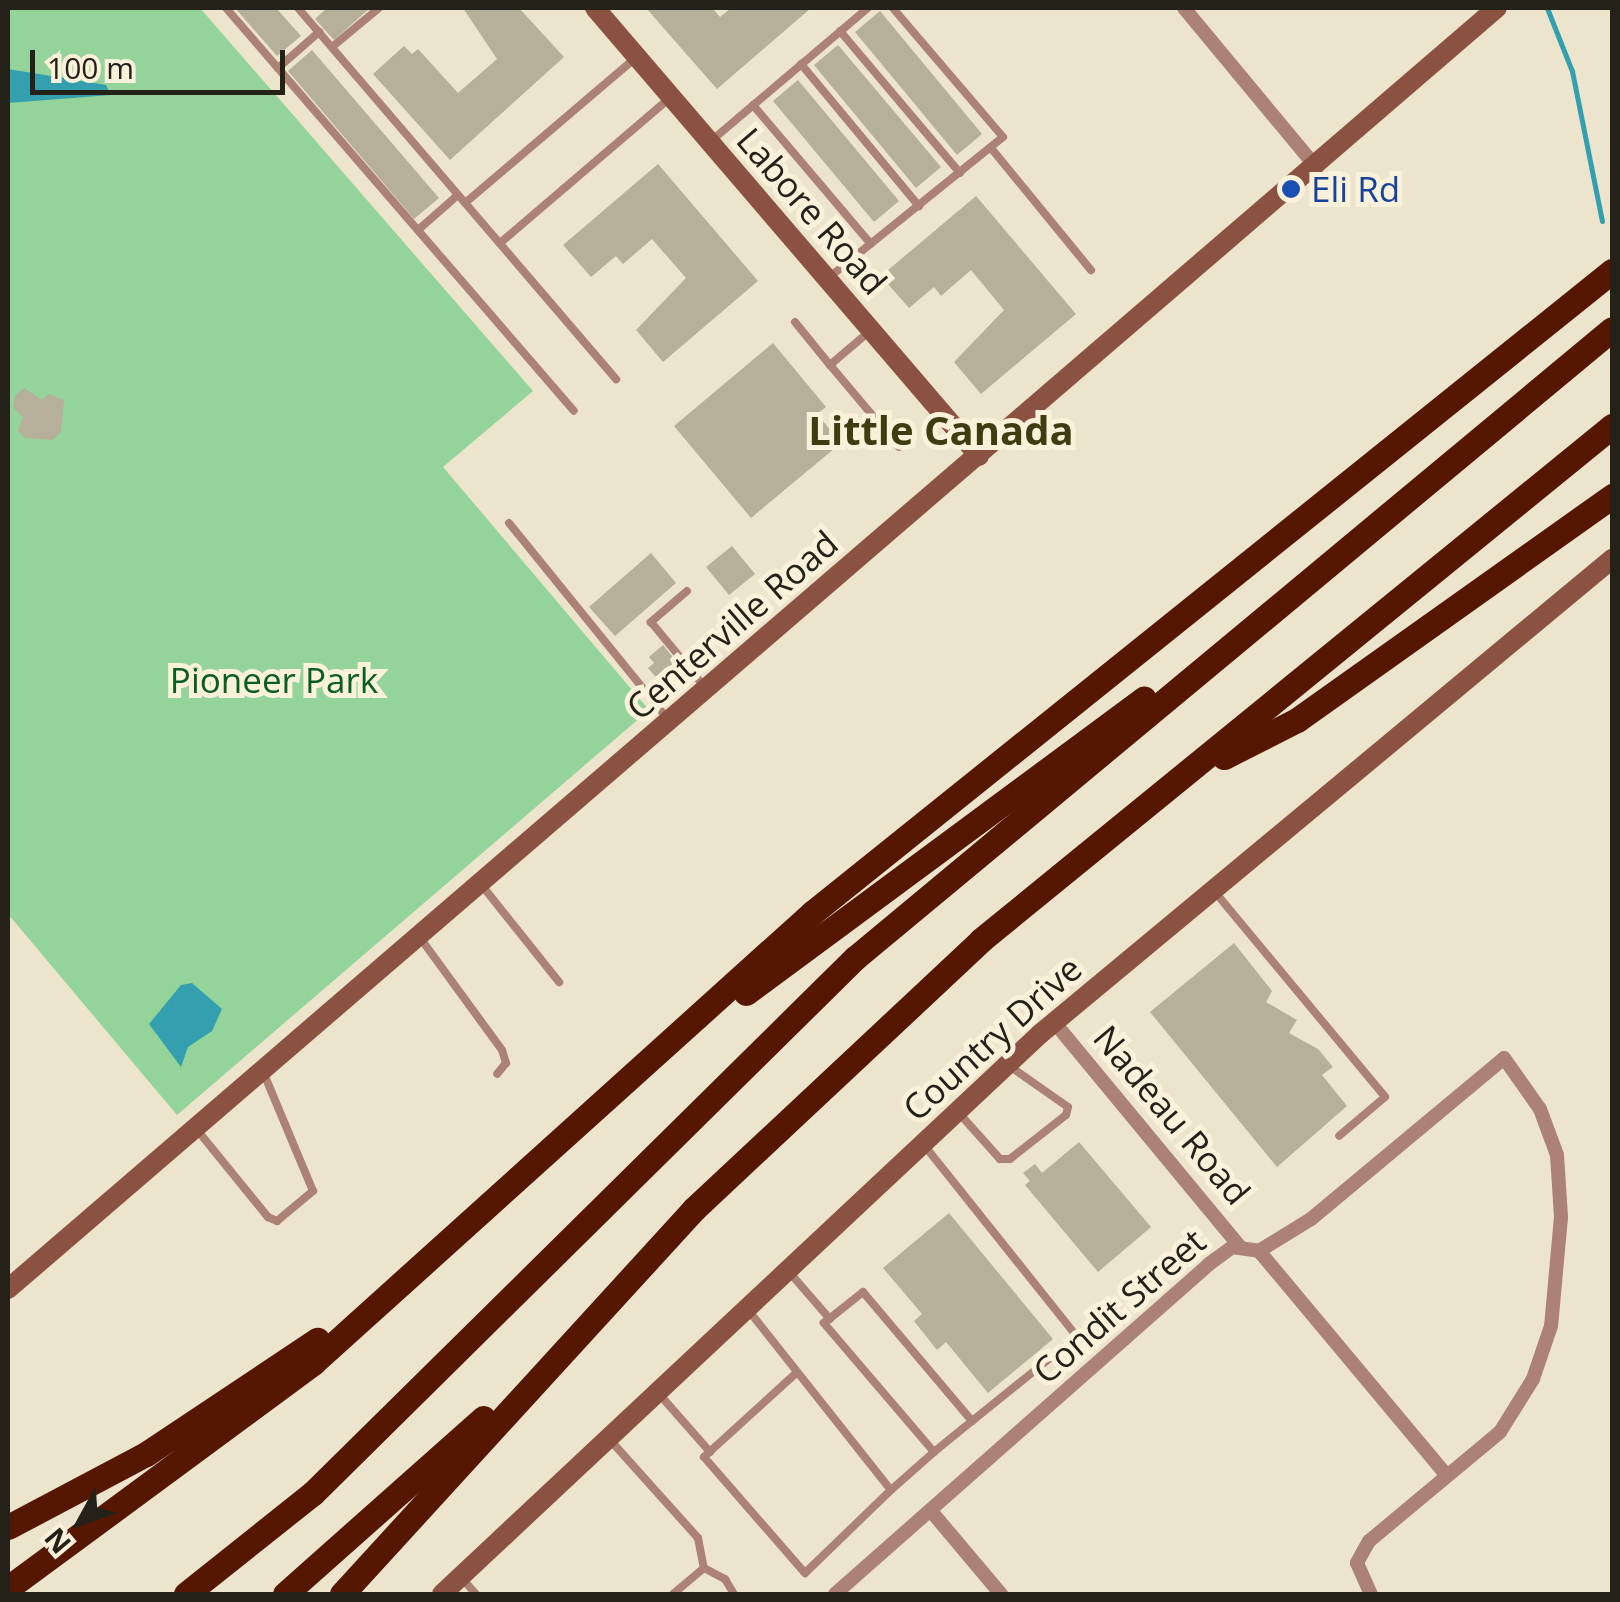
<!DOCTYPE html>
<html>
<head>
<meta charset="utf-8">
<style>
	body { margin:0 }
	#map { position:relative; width:1620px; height:1602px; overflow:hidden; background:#ece4cd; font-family:"Open Sans",sans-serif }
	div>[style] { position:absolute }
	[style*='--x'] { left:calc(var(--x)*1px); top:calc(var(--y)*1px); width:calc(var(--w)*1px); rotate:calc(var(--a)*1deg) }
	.green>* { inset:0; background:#94d49a }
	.water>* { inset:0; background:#349fae }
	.stream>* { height:5px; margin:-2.5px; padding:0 2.5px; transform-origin:2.5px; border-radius:2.5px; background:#349fae }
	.building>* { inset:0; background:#b6af99 }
	.lane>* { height:8px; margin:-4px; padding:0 4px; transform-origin:4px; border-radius:4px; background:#ab8275 }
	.street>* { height:14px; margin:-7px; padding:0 7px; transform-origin:7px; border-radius:7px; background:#ab8275 }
	.secondary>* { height:20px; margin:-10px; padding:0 10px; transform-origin:10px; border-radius:10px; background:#8c5241 }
	.highway>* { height:25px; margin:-12.5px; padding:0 12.5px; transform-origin:12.5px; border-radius:12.5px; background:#551702 }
	.dots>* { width:28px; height:28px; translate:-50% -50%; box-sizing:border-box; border:5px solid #f9f1da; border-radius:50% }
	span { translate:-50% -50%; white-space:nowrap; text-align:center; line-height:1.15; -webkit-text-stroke:10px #f9f1da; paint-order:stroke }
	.transit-label { font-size:35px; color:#164399 }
	.left { translate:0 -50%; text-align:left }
	.street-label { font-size:35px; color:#242118 }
	.park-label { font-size:35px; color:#095e21 }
	.quarter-label { font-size:40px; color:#3f3c12; font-weight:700 }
	.frame { position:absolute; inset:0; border:10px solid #242118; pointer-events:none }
	.north { position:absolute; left:30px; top:1472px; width:100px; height:100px; -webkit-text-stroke:8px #f9f1da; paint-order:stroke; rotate:230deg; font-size:28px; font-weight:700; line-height:40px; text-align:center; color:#242118 }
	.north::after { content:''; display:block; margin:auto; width:35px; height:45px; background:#242118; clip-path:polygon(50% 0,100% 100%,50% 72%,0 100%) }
	.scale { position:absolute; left:30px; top:50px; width:255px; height:45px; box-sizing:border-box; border:5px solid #242118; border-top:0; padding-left:12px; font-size:30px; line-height:35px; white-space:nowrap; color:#242118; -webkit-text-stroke:8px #f9f1da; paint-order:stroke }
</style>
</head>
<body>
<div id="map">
	<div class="green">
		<i style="clip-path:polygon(8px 8px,200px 8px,533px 391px,443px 467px,649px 710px,177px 1115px,8px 914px)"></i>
	</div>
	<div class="water">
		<i style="clip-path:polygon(8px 69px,106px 85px,111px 95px,8px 103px)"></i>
		<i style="clip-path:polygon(192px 983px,222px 1009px,212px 1031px,188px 1047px,181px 1067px,149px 1024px,181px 985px)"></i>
	</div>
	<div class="stream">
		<i style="--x:1547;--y:8;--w:68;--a:68.4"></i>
		<i style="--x:1572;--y:71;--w:153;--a:78.7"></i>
	</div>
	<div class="building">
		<i style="clip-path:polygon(235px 8px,276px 8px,301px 36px,277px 56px)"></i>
		<i style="clip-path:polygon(327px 8px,370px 8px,334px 40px,315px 19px)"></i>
		<i style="clip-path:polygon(463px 8px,519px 8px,564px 57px,450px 160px,373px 74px,404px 46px,412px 54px,418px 49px,458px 93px,497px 59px)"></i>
		<i style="clip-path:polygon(646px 8px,712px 8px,720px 17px,731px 8px,811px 8px,717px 89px)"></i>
		<i style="clip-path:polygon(880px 11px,982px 134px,957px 155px,855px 32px)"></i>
		<i style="clip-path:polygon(838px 45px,941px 167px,916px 188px,814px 65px)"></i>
		<i style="clip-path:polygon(312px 50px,439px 198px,414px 219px,288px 71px)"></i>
		<i style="clip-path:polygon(798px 80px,899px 201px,874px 222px,773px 101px)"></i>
		<i style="clip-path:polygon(658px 164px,758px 281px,663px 362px,636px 330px,686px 278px,652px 239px,623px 264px,616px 256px,591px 277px,563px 245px)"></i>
		<i style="clip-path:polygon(976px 196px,1076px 314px,981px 394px,954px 362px,1004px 310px,971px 270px,941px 296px,934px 287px,909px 308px,881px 276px)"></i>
		<i style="clip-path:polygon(773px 343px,826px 407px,817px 414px,841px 443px,751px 518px,674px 426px)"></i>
		<i style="clip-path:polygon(24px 388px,42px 400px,49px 394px,64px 400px,61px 432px,53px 440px,24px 438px,18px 430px,23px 417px,13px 407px,15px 396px)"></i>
		<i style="clip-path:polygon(732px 546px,755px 574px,729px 595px,706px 567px)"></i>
		<i style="clip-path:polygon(651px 553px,676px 583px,615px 636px,589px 607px)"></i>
		<i style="clip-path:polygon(663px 645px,681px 667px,662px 684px,648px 668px,654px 663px,649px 657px)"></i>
		<i style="clip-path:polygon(1234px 943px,1272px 991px,1266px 1002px,1297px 1020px,1289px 1033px,1318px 1049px,1333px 1067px,1322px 1075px,1347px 1106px,1277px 1167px,1150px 1012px)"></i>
		<i style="clip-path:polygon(1079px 1142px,1151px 1227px,1098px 1272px,1025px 1185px,1030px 1181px,1023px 1173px,1035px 1164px,1042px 1173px)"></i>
		<i style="clip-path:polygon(949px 1213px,1053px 1339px,988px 1393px,946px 1342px,937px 1350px,914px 1321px,922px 1314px,883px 1268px)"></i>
	</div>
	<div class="lane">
		<i style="--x:226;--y:8;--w:532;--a:49.19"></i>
		<i style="--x:298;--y:8;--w:489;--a:49.4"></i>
		<i style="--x:840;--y:31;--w:186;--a:49.8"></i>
		<i style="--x:332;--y:47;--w:61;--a:-39.7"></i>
		<i style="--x:801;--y:64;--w:185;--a:50.3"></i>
		<i style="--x:278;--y:68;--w:55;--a:-41.3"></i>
		<i style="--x:753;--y:105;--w:182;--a:49.7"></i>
		<i style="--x:711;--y:141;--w:206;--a:-40.3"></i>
		<i style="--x:991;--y:148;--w:158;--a:50.7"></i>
		<i style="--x:465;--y:203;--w:222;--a:-40.4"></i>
		<i style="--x:418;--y:230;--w:53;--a:-41.2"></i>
		<i style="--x:500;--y:243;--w:225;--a:-40.5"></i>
		<i style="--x:827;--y:279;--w:226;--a:-38.9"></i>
		<i style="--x:1003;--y:137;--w:170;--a:-130.5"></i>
		<i style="--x:795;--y:322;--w:55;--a:50.9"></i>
		<i style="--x:871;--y:330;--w:54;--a:139.5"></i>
		<i style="--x:830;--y:365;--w:107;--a:49.9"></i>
		<i style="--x:509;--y:523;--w:251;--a:51"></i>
		<i style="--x:687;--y:591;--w:48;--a:139.3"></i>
		<i style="--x:651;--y:622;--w:83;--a:50.4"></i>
		<i style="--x:480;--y:883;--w:127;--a:51.4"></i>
		<i style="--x:1215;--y:892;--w:266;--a:50.3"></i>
		<i style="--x:1385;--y:1097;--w:60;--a:139.7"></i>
		<i style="--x:421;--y:939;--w:137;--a:53.9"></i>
		<i style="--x:502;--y:1050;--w:14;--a:73"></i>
		<i style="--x:506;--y:1063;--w:14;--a:129"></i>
		<i style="--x:958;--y:1112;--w:63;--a:48.2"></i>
		<i style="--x:1000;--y:1159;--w:10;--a:0"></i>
		<i style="--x:1010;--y:1159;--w:71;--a:-38.2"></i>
		<i style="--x:1066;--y:1115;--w:8;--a:-76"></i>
		<i style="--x:1068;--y:1107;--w:73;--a:-145"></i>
		<i style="--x:198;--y:1131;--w:111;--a:50.9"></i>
		<i style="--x:268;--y:1217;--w:10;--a:24"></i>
		<i style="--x:277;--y:1221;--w:47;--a:-39.8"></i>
		<i style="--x:313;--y:1191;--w:127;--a:-112.7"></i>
		<i style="--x:924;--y:1145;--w:242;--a:51.4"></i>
		<i style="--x:1075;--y:1334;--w:9;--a:122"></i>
		<i style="--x:1070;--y:1342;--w:126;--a:141.1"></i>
		<i style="--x:972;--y:1421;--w:49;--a:140.8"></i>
		<i style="--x:934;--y:1452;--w:170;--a:-130.5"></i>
		<i style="--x:824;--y:1323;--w:50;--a:-38.5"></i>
		<i style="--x:863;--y:1292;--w:169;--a:49.8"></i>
		<i style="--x:790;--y:1273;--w:61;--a:49"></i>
		<i style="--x:749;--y:1311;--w:228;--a:51.6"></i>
		<i style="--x:891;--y:1490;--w:57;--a:-41.5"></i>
		<i style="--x:794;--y:1375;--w:122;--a:137.7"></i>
		<i style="--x:704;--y:1457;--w:154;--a:49"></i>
		<i style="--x:805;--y:1573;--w:120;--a:-44"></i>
		<i style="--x:660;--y:1395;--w:76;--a:48.7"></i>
		<i style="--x:611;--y:1441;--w:130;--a:48.1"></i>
		<i style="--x:698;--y:1538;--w:31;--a:79"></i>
		<i style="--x:461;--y:1577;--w:23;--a:49"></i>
		<i style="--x:673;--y:1594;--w:40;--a:-40"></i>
		<i style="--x:704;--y:1568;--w:24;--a:28"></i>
		<i style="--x:725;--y:1579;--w:17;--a:59"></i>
	</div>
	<div class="street">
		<i style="--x:1184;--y:8;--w:208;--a:50.3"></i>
		<i style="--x:1054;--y:1022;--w:293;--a:50.4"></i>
		<i style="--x:1259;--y:1251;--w:293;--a:50.1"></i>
		<i style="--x:931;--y:1511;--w:109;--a:49.9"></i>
		<i style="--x:835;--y:1594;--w:499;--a:-41.4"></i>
		<i style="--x:1209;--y:1264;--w:29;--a:-36"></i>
		<i style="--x:1232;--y:1247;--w:27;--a:8"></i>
		<i style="--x:1259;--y:1251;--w:61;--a:-31.6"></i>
		<i style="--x:1311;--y:1219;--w:251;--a:-39.8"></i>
		<i style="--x:1504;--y:1058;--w:62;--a:54.8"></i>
		<i style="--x:1540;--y:1109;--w:49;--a:69.7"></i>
		<i style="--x:1557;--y:1155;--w:62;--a:86.3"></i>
		<i style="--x:1561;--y:1217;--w:109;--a:95.2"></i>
		<i style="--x:1551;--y:1326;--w:56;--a:108.8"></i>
		<i style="--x:1533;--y:1379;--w:62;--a:121.9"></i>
		<i style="--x:1500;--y:1432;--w:170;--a:140.2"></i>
		<i style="--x:1369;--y:1541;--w:25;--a:119"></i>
		<i style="--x:1357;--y:1563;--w:34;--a:66"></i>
	</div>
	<div class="secondary">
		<i style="--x:595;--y:8;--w:590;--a:49.4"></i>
		<i style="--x:8;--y:1289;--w:1964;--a:-40.71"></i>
		<i style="--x:442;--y:1594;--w:819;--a:-43.12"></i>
		<i style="--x:1040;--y:1034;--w:744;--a:-39.71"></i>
	</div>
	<div class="highway">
		<i style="--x:1224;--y:757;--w:82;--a:-26.9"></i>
		<i style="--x:1297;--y:720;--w:387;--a:-35.4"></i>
		<i style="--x:746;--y:993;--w:495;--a:-36.5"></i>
		<i style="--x:8;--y:1527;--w:156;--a:-27.9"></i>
		<i style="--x:146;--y:1454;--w:206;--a:-33.7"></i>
		<i style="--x:8;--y:1588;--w:380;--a:-36.4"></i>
		<i style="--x:314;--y:1362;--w:671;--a:-42.04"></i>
		<i style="--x:812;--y:913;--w:1026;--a:-38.75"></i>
		<i style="--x:186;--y:1594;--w:162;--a:-38.5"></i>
		<i style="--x:313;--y:1493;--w:762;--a:-44.63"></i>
		<i style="--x:855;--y:958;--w:984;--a:-39.72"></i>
		<i style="--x:285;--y:1594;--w:265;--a:-41.6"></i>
		<i style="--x:342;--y:1594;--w:522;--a:-47.56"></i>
		<i style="--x:694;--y:1209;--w:393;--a:-43.1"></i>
		<i style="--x:981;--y:940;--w:814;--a:-39.17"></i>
	</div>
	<div class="dots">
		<i style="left:1291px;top:189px;background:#1a4fb4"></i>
	</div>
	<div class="transit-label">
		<span class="left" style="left:1311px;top:189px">Eli Rd</span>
	</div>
	<div class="street-label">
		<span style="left:812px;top:211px;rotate:49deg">Labore Road</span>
		<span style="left:732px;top:625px;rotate:-41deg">Centerville Road</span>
		<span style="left:992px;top:1038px;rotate:-42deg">Country Drive</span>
		<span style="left:1172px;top:1115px;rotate:50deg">Nadeau Road</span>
		<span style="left:1119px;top:1306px;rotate:-41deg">Condit Street</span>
	</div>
	<div class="park-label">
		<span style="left:274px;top:680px">Pioneer Park</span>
	</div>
	<div class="quarter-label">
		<span style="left:941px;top:430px">Little Canada</span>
	</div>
	<div class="frame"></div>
	<div class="north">N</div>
	<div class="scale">100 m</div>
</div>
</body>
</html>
